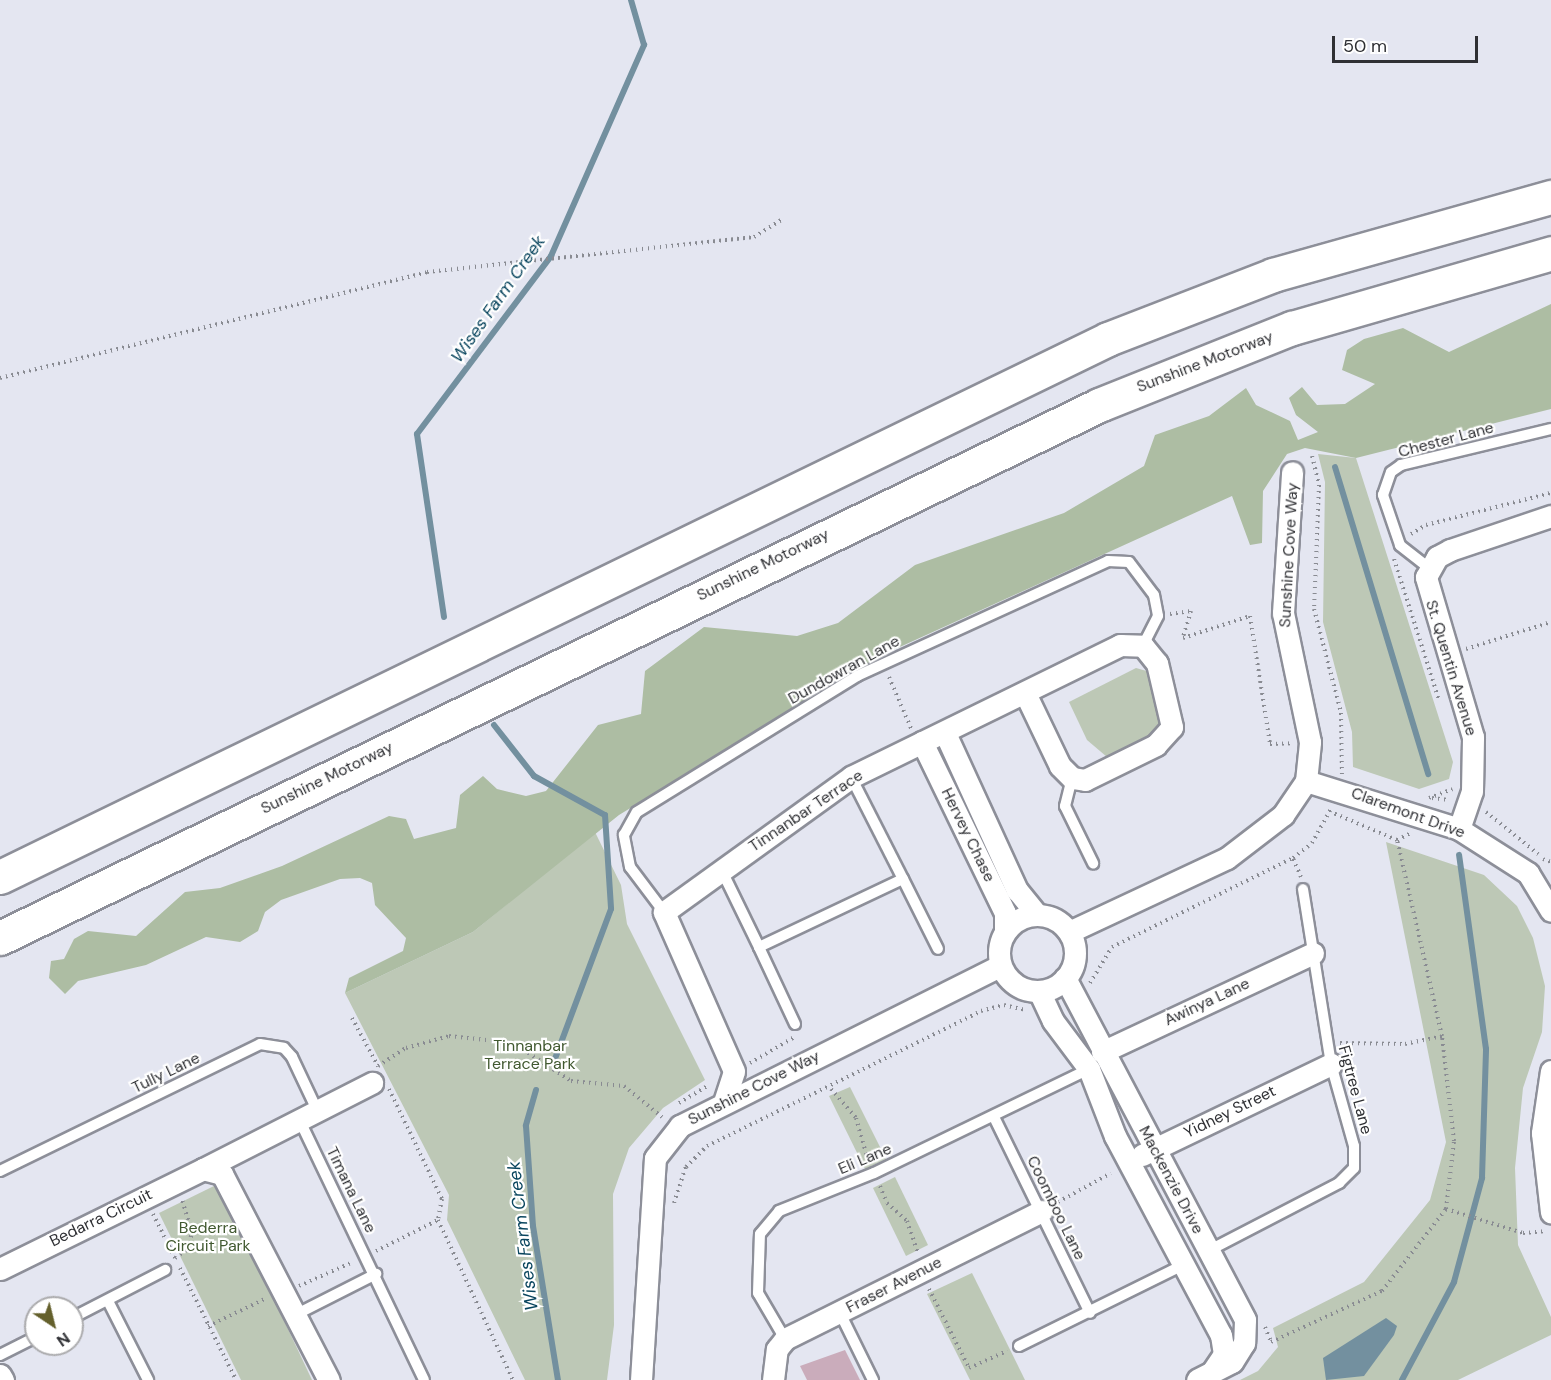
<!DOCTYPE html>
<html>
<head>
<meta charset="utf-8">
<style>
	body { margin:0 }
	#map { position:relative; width:1551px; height:1380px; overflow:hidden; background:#e4e6f1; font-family:"DM Sans",sans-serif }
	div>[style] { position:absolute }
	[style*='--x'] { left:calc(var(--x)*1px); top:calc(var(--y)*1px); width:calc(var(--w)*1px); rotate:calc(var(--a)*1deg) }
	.green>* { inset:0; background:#bdc8b6 }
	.forest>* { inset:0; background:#adbda3 }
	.water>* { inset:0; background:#73909f }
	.stream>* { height:6px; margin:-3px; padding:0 3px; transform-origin:3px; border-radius:3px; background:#73909f }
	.building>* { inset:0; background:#caacbb }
	.path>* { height:4px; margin-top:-2px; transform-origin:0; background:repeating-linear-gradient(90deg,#898b92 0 1.5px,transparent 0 6px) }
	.roads { filter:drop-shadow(2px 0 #8d8f99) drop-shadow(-2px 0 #8d8f99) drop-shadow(0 2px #8d8f99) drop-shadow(0 -2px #8d8f99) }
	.lane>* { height:10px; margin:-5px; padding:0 5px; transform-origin:5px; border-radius:5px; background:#fff }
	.street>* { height:21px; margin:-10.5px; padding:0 10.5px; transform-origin:10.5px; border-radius:10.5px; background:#fff }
	.street>.ring { margin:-10.5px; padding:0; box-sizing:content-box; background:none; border:21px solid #fff; border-radius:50% }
	.highway>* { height:33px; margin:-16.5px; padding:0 16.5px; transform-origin:16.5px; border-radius:16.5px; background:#fff }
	span { translate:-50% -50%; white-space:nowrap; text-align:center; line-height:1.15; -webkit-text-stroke:4.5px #fff; paint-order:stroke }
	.street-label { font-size:16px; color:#2f3034 }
	.park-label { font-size:16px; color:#415930 }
	.water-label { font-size:18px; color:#09455e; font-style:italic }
	.north { position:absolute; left:24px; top:1296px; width:60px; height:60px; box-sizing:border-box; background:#fff; border:2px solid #acacae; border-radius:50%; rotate:145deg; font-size:16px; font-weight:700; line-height:24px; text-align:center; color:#2f3034 }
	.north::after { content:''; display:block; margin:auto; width:21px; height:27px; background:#64602c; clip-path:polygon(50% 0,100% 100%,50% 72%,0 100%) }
	.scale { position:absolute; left:1332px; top:36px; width:146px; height:27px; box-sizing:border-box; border:3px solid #2f3034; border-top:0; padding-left:8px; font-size:18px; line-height:21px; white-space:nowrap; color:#2f3034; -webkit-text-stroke:4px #fff; paint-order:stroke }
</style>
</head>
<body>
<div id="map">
	<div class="green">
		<i style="clip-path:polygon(1318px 454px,1356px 458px,1453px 762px,1449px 779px,1419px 789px,1353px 767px,1352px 732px,1323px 622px,1325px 482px)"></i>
		<i style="clip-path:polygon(1136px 668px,1150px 672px,1162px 724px,1152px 736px,1107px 757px,1087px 740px,1069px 702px)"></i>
		<i style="clip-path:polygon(595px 832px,621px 885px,627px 924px,705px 1080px,663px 1108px,629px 1148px,613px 1194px,614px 1325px,607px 1380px,525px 1380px,447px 1220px,449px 1195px,345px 993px,473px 932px)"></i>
		<i style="clip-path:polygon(1386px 842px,1484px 875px,1517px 906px,1533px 938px,1545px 986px,1542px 1032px,1523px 1088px,1515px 1168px,1518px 1245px,1551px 1317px,1551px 1335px,1458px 1380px,1240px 1380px,1258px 1371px,1278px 1347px,1273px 1328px,1364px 1282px,1430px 1200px,1446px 1142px)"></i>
		<i style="clip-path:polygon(850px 1087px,886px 1159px,865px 1169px,829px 1096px)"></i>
		<i style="clip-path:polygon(895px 1177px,928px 1245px,906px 1256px,873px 1188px)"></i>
		<i style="clip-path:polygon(216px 1185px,224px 1193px,312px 1380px,241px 1380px,159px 1213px)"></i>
		<i style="clip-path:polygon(972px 1273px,1025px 1380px,970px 1380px,927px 1294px)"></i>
	</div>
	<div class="forest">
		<i style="clip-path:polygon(1551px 304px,1551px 409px,1356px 458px,1305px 448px,1287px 454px,1263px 491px,1262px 543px,1250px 545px,1232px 496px,880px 656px,619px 815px,473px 932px,345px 993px,349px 978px,403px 951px,406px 938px,375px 905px,372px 883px,360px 878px,340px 879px,281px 900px,265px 912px,258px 931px,240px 942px,206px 937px,146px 965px,78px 981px,65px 994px,49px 978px,51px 961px,64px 959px,74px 939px,88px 931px,136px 936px,185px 892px,220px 888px,282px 866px,389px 816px,406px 819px,414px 839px,456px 828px,460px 795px,483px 776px,497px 789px,526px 796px,546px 791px,598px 725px,641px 714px,645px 671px,704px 627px,797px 636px,838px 623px,915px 565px,1064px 513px,1144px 466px,1155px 435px,1209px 416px,1246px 388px,1256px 405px,1290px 421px,1298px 440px,1318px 432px,1296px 415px,1289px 398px,1302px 387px,1317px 405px,1345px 404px,1375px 384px,1342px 370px,1347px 350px,1364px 339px,1403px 328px,1449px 352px)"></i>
	</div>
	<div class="water">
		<i style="clip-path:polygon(1386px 1318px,1397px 1326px,1394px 1335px,1364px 1376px,1326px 1380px,1323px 1358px)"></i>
	</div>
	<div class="stream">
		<i style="--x:1335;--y:467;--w:321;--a:73.1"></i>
		<i style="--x:444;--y:617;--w:185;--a:-98.4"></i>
		<i style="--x:417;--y:434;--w:223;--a:-53"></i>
		<i style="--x:551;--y:256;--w:231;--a:-66.2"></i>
		<i style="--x:644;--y:45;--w:47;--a:-106.1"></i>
		<i style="--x:494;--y:725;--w:65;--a:51.9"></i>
		<i style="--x:534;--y:776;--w:81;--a:28.8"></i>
		<i style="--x:605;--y:815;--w:94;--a:86.3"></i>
		<i style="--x:611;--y:909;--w:165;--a:110.5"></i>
		<i style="--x:536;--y:1090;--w:37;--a:106"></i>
		<i style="--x:526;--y:1126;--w:100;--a:86"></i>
		<i style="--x:533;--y:1226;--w:156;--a:80.8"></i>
		<i style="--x:1402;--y:1380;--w:111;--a:-62"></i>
		<i style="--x:1454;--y:1282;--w:108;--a:-74.9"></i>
		<i style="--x:1482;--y:1178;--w:129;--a:-88.2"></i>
		<i style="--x:1486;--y:1049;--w:196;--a:-97.9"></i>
	</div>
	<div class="building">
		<i style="clip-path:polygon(845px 1350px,860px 1380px,807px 1380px,800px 1366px)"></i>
	</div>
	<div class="path">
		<i style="--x:0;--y:378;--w:440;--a:-13.9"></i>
		<i style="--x:427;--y:272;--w:329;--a:-6.1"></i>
		<i style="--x:754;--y:237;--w:32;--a:-32"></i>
		<i style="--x:1312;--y:456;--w:30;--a:76"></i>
		<i style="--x:1319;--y:485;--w:124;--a:92.3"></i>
		<i style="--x:1314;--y:609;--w:107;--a:75.4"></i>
		<i style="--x:1341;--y:713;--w:61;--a:89.1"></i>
		<i style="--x:1411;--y:534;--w:17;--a:-31"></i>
		<i style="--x:1426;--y:525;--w:129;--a:-14.4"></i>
		<i style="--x:1394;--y:559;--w:148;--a:72.3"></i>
		<i style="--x:1170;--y:614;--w:21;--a:-8"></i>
		<i style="--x:1191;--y:611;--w:28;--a:107"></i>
		<i style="--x:1183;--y:638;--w:71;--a:-18.2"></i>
		<i style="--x:1250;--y:616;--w:130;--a:81.1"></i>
		<i style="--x:1270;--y:744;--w:23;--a:-2"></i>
		<i style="--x:1466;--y:649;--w:89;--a:-17.6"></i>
		<i style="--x:889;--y:677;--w:56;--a:66.7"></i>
		<i style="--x:1429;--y:798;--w:25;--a:-21"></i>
		<i style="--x:1432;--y:798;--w:17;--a:7"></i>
		<i style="--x:1486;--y:812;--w:67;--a:38.9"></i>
		<i style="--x:1397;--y:840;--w:16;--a:-27"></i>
		<i style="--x:1543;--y:859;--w:9;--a:21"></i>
		<i style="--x:1301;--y:877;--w:21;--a:-113"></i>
		<i style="--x:1293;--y:858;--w:24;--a:-38"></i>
		<i style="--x:1312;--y:843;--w:39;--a:-61"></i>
		<i style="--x:1090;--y:983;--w:42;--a:-58.6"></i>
		<i style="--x:1112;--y:947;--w:202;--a:-26.2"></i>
		<i style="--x:352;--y:1018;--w:55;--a:61.6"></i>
		<i style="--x:1340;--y:1043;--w:65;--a:0.9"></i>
		<i style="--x:1405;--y:1044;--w:38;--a:-12"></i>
		<i style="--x:750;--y:1063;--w:50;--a:-30.2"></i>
		<i style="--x:378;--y:1066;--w:33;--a:-33"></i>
		<i style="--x:406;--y:1048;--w:45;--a:-15.6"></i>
		<i style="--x:449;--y:1036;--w:64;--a:6.2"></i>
		<i style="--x:513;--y:1043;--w:69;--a:33.2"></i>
		<i style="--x:571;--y:1081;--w:53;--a:5.4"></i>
		<i style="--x:624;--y:1086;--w:49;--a:39.2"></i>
		<i style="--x:389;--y:1089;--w:122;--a:64.3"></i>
		<i style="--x:442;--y:1199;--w:21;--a:101"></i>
		<i style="--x:438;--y:1220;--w:177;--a:64.9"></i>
		<i style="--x:831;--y:1089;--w:38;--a:49"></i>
		<i style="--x:856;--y:1118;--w:44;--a:74.1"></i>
		<i style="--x:679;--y:1103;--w:35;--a:-31"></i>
		<i style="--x:880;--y:1186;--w:18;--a:68"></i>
		<i style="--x:887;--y:1203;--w:27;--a:42"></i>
		<i style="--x:907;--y:1221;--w:34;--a:71"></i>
		<i style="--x:1058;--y:1202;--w:60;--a:-28.7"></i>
		<i style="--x:674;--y:1203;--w:38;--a:-72"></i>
		<i style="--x:686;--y:1167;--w:30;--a:-45"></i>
		<i style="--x:707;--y:1146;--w:305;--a:-26.2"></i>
		<i style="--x:981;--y:1011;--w:24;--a:-15"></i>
		<i style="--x:1004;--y:1005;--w:23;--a:13"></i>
		<i style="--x:1446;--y:1209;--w:81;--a:17.3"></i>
		<i style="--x:1523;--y:1233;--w:21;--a:-5"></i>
		<i style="--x:153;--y:1214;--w:49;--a:63.4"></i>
		<i style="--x:376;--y:1251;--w:69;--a:-26.6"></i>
		<i style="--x:175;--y:1258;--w:16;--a:-35"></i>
		<i style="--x:188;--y:1249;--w:18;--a:-77"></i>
		<i style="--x:192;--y:1231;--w:33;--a:-108"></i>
		<i style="--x:180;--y:1268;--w:125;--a:63.4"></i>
		<i style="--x:299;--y:1286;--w:59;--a:-24"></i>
		<i style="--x:929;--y:1289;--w:89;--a:63.1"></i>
		<i style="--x:969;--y:1368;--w:42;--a:-24.1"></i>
		<i style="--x:208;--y:1326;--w:65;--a:-25.4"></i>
		<i style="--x:1265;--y:1327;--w:16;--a:68"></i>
		<i style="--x:1271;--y:1342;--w:122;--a:-24.7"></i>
		<i style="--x:1382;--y:1291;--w:104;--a:-52"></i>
		<i style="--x:1446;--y:1209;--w:68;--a:-83.3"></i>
		<i style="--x:1454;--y:1141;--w:106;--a:-96.5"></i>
		<i style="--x:1442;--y:1036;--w:201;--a:-102.9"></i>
		<i style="--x:1397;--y:840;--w:69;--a:-157.1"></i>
	</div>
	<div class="roads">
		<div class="lane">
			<i style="--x:1429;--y:568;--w:37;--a:-142"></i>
			<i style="--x:1400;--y:545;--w:53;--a:-108.8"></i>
			<i style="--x:1383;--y:495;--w:24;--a:-71"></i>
			<i style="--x:1391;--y:472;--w:12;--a:-35"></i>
			<i style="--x:1401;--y:465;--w:154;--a:-13.5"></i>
			<i style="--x:851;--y:777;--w:114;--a:63"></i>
			<i style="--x:1072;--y:778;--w:29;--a:104"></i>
			<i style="--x:1065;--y:806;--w:64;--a:63.8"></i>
			<i style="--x:721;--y:869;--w:87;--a:64"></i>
			<i style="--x:664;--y:912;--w:56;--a:-127.1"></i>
			<i style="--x:630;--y:867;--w:33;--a:-101"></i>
			<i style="--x:624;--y:835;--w:26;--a:-61"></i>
			<i style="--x:637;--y:812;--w:259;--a:-31.7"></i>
			<i style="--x:857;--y:676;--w:276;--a:-24.6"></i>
			<i style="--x:1108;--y:561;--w:21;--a:3"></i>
			<i style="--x:1129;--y:562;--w:41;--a:52.9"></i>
			<i style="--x:1154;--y:595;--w:21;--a:79"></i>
			<i style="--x:1158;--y:616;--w:34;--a:117"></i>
			<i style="--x:795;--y:1024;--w:85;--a:-115.1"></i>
			<i style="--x:759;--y:947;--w:159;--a:-25.3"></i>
			<i style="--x:903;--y:879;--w:78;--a:63.4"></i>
			<i style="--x:994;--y:1117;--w:218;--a:63.9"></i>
			<i style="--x:299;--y:1119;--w:289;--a:64.4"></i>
			<i style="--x:0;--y:1171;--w:289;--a:-26"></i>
			<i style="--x:260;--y:1044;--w:24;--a:9"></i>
			<i style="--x:284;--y:1048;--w:12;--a:48"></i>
			<i style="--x:292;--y:1057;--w:59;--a:64.7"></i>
			<i style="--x:1208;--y:1251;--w:148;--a:-27.4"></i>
			<i style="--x:1339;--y:1183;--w:21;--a:-45"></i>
			<i style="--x:1354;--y:1168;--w:22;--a:-90"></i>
			<i style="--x:1354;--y:1146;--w:85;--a:-105.7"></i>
			<i style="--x:1331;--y:1064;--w:177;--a:-99.1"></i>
			<i style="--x:108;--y:1301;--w:89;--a:63.1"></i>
			<i style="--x:840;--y:1313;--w:75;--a:63.8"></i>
			<i style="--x:297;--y:1314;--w:89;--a:-26.9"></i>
			<i style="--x:72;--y:1318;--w:105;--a:-27.3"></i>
			<i style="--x:785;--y:1339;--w:53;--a:-120.4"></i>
			<i style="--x:758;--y:1293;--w:59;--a:-88.1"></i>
			<i style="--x:760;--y:1234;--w:30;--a:-50"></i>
			<i style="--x:779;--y:1211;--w:102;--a:-21.8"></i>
			<i style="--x:874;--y:1173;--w:239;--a:-25.8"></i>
			<i style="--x:1019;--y:1346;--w:187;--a:-26.3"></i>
			<i style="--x:0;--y:1355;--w:40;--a:-26.6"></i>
		</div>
		<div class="street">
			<i style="--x:945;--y:733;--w:173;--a:65.4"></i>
			<i style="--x:1017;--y:890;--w:32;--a:51"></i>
			<i style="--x:922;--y:742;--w:190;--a:64.1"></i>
			<i style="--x:1005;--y:913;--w:18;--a:90"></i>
			<i style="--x:1306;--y:781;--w:160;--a:17.4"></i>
			<i style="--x:1459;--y:829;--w:82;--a:32.5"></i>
			<i style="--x:1528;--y:873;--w:44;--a:58.8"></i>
			<i style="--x:1459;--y:829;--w:40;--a:-71.1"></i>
			<i style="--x:1472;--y:791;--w:54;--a:-88.9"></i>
			<i style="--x:1473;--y:737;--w:167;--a:-106.4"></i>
			<i style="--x:1426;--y:577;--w:23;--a:-61"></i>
			<i style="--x:1437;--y:557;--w:15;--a:-28"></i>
			<i style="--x:1450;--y:550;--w:107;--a:-18.6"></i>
			<i class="ring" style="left:999px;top:915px;width:55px;height:55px"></i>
			<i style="--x:1069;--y:932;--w:174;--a:-25.1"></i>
			<i style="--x:1227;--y:858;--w:71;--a:-37.5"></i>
			<i style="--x:1283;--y:815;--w:41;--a:-55.9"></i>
			<i style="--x:1306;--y:781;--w:39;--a:-84"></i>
			<i style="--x:1310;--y:742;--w:132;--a:-101.8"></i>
			<i style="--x:1283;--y:613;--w:141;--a:-86.3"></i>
			<i style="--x:1065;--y:978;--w:386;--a:62.2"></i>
			<i style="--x:1245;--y:1320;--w:23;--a:92"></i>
			<i style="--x:1244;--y:1343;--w:22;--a:122"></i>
			<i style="--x:1232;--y:1362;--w:39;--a:153"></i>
			<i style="--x:1039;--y:991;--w:33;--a:65"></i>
			<i style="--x:1053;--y:1021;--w:60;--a:53.1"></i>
			<i style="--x:1089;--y:1069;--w:72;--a:68.8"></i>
			<i style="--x:1115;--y:1136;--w:225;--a:62"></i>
			<i style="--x:1221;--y:1335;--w:19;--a:81"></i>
			<i style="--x:1224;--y:1354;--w:23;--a:124"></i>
			<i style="--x:1102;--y:1052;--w:233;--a:-25.1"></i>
			<i style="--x:1551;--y:1071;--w:63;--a:98.3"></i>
			<i style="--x:1542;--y:1133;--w:80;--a:83.5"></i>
			<i style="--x:725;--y:1099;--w:29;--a:-72"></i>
			<i style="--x:734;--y:1071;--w:174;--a:-113.8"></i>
			<i style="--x:664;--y:912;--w:231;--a:-35.8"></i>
			<i style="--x:851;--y:777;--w:300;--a:-26.1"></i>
			<i style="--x:1120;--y:645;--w:23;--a:2"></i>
			<i style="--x:1143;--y:646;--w:22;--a:51"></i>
			<i style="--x:1157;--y:663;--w:66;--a:76.8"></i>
			<i style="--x:1172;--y:727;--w:24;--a:132"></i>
			<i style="--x:1156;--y:745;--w:79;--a:153.8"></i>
			<i style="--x:1085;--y:780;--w:13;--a:-171"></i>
			<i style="--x:1072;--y:778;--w:17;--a:-135"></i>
			<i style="--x:1060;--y:766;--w:81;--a:-115.6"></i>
			<i style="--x:1142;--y:1155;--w:210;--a:-25.7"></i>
			<i style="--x:203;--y:1169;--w:190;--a:-27"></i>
			<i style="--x:0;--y:1269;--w:226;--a:-26.2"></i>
			<i style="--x:203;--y:1169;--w:20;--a:15"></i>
			<i style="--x:222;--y:1174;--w:232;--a:62.6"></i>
			<i style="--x:0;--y:1375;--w:6;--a:59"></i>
			<i style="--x:641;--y:1380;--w:222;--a:-86.4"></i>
			<i style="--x:655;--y:1158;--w:41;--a:-52"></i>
			<i style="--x:680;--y:1126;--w:358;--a:-26.6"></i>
			<i style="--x:773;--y:1380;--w:31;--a:-83"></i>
			<i style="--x:777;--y:1349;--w:13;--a:-51"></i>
			<i style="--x:785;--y:1339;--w:287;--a:-26.5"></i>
		</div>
		<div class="highway">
			<i style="--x:0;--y:877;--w:1232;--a:-25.9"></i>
			<i style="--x:1108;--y:339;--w:177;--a:-21.2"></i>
			<i style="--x:1273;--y:275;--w:289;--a:-15.7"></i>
			<i style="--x:0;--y:938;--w:1221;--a:-25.87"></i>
			<i style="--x:1099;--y:405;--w:208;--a:-21.8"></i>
			<i style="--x:1292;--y:328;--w:270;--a:-16.1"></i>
		</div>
	</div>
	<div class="street-label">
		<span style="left:1205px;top:362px;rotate:-21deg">Sunshine Motorway</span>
		<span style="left:1446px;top:440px;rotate:-15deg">Chester Lane</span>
		<span style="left:1289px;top:555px;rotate:-87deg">Sunshine Cove Way</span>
		<span style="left:763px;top:565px;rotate:-26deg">Sunshine Motorway</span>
		<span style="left:1451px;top:668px;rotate:73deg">St. Quentin Avenue</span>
		<span style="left:844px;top:670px;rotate:-29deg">Dundowran Lane</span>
		<span style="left:327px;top:778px;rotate:-26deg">Sunshine Motorway</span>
		<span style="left:806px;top:811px;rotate:-34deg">Tinnanbar Terrace</span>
		<span style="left:1408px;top:813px;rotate:20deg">Claremont Drive</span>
		<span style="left:968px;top:835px;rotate:64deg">Hervey Chase</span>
		<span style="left:1207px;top:1002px;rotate:-25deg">Awinya Lane</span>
		<span style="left:166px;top:1073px;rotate:-26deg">Tully Lane</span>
		<span style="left:754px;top:1088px;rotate:-27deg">Sunshine Cove Way</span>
		<span style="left:1355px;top:1090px;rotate:75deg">Figtree Lane</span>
		<span style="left:1230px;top:1112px;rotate:-26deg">Yidney Street</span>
		<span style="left:865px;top:1159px;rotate:-23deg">Eli Lane</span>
		<span style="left:1171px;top:1180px;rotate:62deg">Mackenzie Drive</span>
		<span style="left:351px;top:1190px;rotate:64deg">Timana Lane</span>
		<span style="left:1056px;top:1208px;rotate:64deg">Coomboo Lane</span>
		<span style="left:101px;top:1218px;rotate:-26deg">Bedarra Circuit</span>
		<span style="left:894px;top:1285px;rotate:-27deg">Fraser Avenue</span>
	</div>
	<div class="park-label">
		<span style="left:530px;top:1055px">Tinnanbar<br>Terrace Park</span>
		<span style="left:208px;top:1237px">Bederra<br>Circuit Park</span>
	</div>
	<div class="water-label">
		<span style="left:498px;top:299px;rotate:-55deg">Wises Farm Creek</span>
		<span style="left:523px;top:1236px;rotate:-97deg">Wises Farm Creek</span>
	</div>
	<div class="north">N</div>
	<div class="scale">50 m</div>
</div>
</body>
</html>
